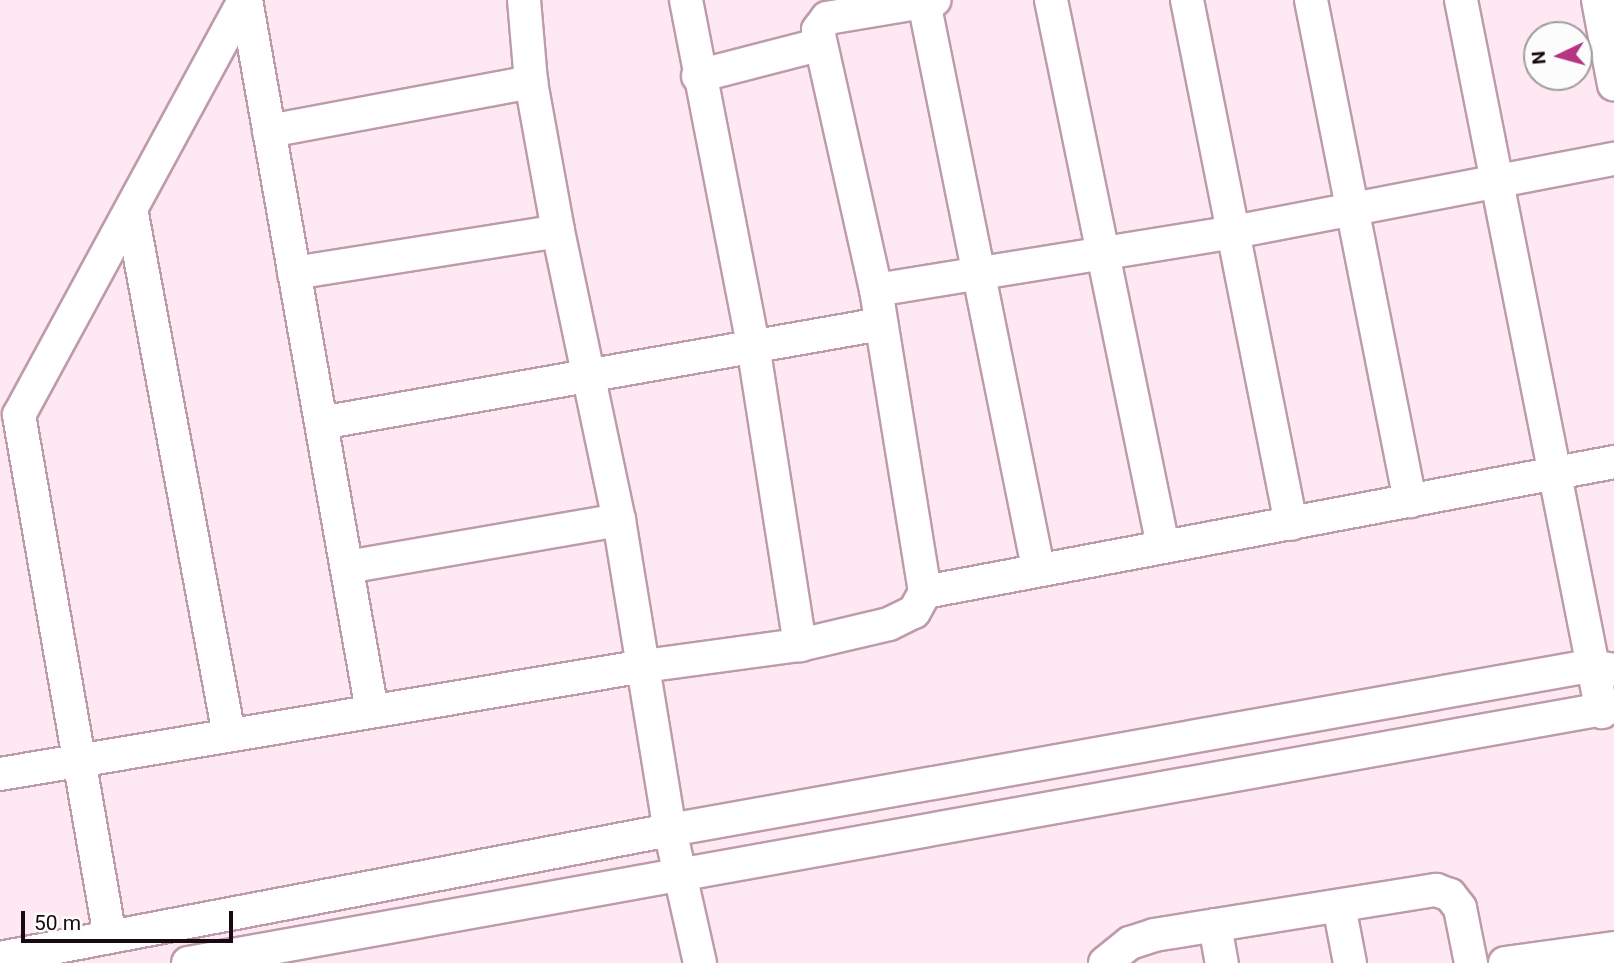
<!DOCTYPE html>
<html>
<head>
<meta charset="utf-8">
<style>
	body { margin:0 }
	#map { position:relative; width:1614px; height:963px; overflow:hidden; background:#fee8f2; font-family:Roboto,sans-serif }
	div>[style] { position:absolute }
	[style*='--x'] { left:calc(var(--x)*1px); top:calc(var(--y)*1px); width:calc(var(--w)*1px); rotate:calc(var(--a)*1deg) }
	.roads { filter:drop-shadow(2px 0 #be9bab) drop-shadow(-2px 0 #be9bab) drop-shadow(0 2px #be9bab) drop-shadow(0 -2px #be9bab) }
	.minor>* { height:32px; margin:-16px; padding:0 16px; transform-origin:16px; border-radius:16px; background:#fff }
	span { translate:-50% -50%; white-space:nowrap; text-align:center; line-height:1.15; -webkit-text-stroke:5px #fcfcfc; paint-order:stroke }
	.north { position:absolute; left:1523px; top:21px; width:70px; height:70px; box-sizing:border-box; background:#fcfcfc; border:2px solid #a09c9e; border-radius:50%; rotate:265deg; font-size:19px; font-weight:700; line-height:28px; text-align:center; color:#170b11 }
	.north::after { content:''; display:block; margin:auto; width:24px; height:32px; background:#b53580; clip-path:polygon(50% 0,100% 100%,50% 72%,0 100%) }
	.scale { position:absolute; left:21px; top:911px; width:212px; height:32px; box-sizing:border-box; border:4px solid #170b11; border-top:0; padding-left:9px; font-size:21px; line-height:24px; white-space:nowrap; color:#170b11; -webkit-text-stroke:5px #fcfcfc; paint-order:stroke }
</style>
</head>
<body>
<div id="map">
	<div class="roads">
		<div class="minor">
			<i style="--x:246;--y:0;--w:722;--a:79.95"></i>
			<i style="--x:524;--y:0;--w:82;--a:85.1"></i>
			<i style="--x:531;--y:82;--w:151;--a:79.7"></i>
			<i style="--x:558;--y:231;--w:295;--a:78.1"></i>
			<i style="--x:619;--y:520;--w:314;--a:80.7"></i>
			<i style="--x:670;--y:830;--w:136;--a:77.3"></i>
			<i style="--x:686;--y:0;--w:351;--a:79"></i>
			<i style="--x:753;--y:345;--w:304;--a:81.1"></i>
			<i style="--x:1051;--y:0;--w:557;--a:78.41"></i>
			<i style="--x:1187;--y:0;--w:534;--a:78.77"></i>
			<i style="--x:1311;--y:0;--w:511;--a:78.82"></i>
			<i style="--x:1461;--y:0;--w:726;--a:78.8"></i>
			<i style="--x:1598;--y:0;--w:86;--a:79.3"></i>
			<i style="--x:924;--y:2;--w:577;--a:78.61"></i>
			<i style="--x:698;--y:76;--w:124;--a:-14.5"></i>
			<i style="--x:269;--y:131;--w:267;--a:-10.6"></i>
			<i style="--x:132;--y:214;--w:530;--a:79.45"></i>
			<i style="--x:294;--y:273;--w:267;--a:-9"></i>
			<i style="--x:876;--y:290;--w:363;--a:-9.2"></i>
			<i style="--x:1234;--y:232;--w:387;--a:-10.9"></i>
			<i style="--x:321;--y:423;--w:569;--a:-10.03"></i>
			<i style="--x:347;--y:567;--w:276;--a:-9.8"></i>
			<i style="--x:925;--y:592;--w:701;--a:-10.68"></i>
			<i style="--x:0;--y:774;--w:653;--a:-9.52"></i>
			<i style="--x:644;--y:666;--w:157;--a:-7.7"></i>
			<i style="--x:800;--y:645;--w:91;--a:-13.3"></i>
			<i style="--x:889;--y:624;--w:28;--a:-26"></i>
			<i style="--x:914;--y:612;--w:23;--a:-61"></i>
			<i style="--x:925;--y:592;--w:306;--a:-99.2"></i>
			<i style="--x:876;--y:290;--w:266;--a:-102.6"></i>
			<i style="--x:818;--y:30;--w:15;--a:-53"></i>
			<i style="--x:827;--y:18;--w:109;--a:-9.5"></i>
			<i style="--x:1339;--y:906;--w:58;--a:79.1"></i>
			<i style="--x:1215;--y:925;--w:39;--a:80"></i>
			<i style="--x:110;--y:937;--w:530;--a:-99.89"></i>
			<i style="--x:19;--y:415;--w:472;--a:-61.5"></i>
			<i style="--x:0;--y:958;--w:682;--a:-10.82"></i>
			<i style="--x:670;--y:830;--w:934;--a:-10.12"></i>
			<i style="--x:1589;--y:666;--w:25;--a:9"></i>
			<i style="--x:188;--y:963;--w:1449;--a:-10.18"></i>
			<i style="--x:1105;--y:963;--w:32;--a:-39"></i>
			<i style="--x:1130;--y:943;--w:25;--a:-18"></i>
			<i style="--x:1154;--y:935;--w:286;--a:-9.1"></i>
			<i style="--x:1436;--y:890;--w:15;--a:20"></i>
			<i style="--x:1450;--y:895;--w:16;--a:52"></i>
			<i style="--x:1460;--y:908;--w:56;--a:78.7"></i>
			<i style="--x:1505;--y:963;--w:110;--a:-7.8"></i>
		</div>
	</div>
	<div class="north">N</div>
	<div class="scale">50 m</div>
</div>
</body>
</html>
